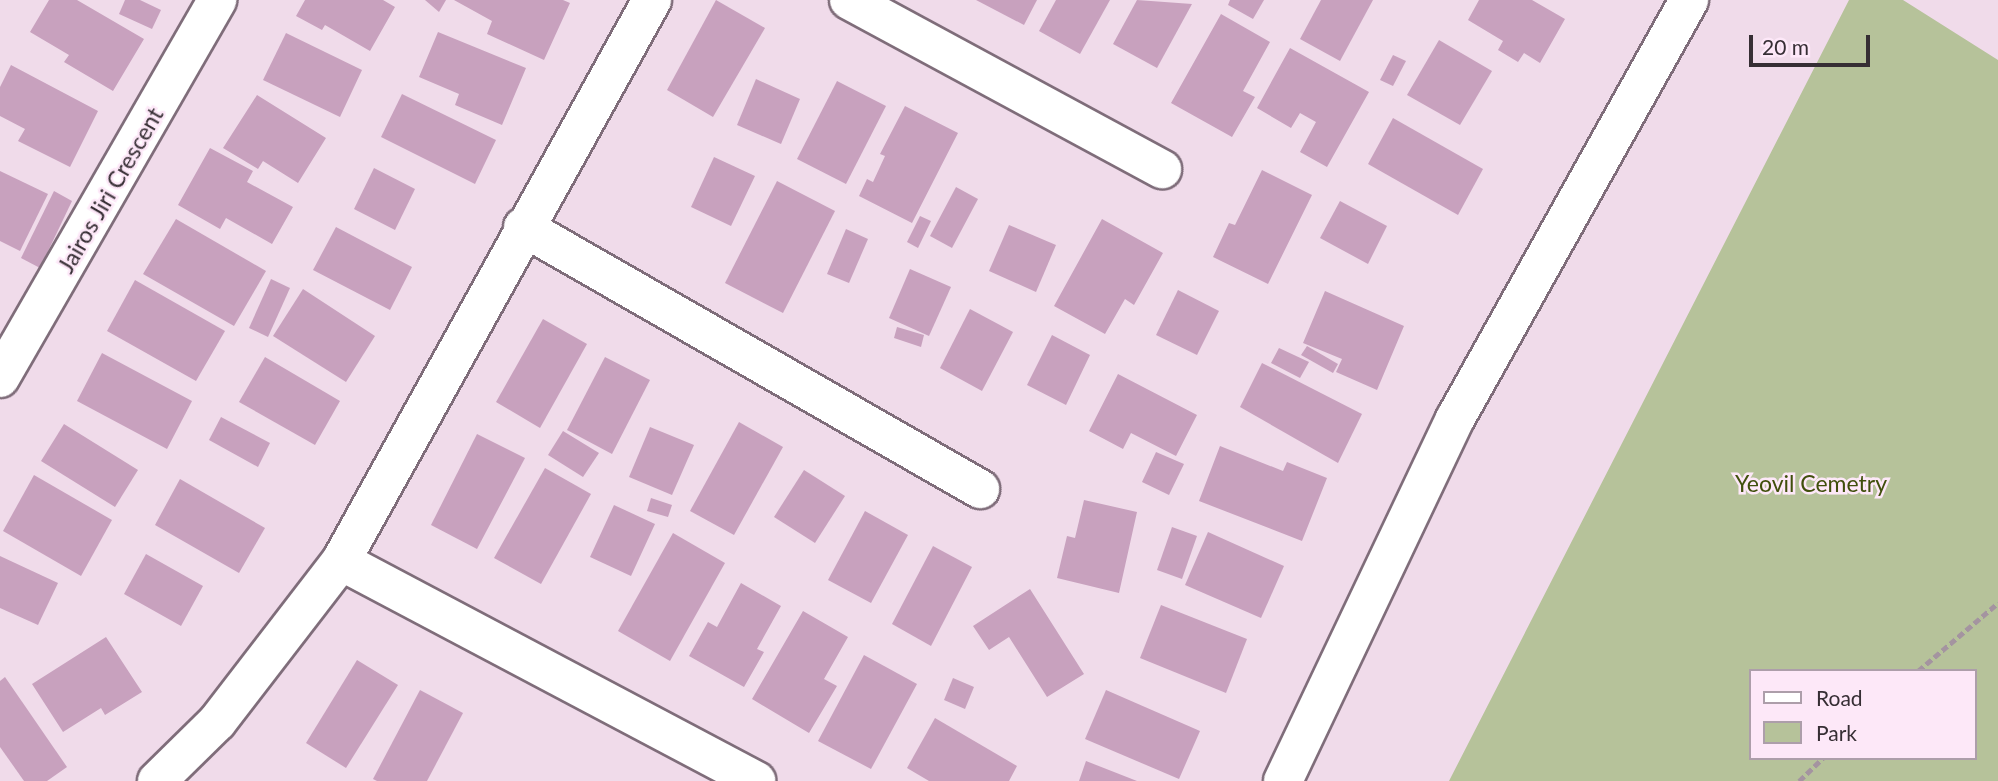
<!DOCTYPE html>
<html>
<head>
<meta charset="utf-8">
<style>
	body { margin:0 }
	#map { position:relative; width:1998px; height:781px; overflow:hidden; background:#f0dbea; font-family:Lato,sans-serif }
	div>[style] { position:absolute }
	[style*='--x'] { left:calc(var(--x)*1px); top:calc(var(--y)*1px); width:calc(var(--w)*1px); rotate:calc(var(--a)*1deg) }
	.green>* { inset:0; background:#b6c29a }
	.building>* { inset:0; background:#c8a1be }
	.path>* { height:4.5px; margin-top:-2.25px; transform-origin:0; background:repeating-linear-gradient(90deg,#a494a0 0 7px,transparent 0 10.5px) }
	.roads { filter:drop-shadow(2px 0 #7f6d7a) drop-shadow(-2px 0 #7f6d7a) drop-shadow(0 2px #7f6d7a) drop-shadow(0 -2px #7f6d7a) }
	.minor>* { height:38px; margin:-19px; padding:0 19px; transform-origin:19px; border-radius:19px; background:#fff }
	span { translate:-50% -50%; white-space:nowrap; text-align:center; line-height:1.15; -webkit-text-stroke:5px #fde8f8; paint-order:stroke }
	.street-label { font-size:23px; color:#362e34 }
	.park-label { font-size:23px; color:#404f0c }
	.legend { position:absolute; left:1749px; top:669px; width:228px; height:91px; box-sizing:border-box; background:#fde8f8; border:2px solid #ad9eaa; margin:0; padding:9px 12px; list-style:none; font-size:21px; color:#362e34 }
	.legend li { display:flex; align-items:center; gap:14px; height:35px }
	.legend b { width:35px; border:2px solid #ad9eaa }
	.scale { position:absolute; left:1749px; top:35px; width:121px; height:32px; box-sizing:border-box; border:4px solid #362e34; border-top:0; padding-left:9px; font-size:21px; line-height:24px; white-space:nowrap; color:#362e34; -webkit-text-stroke:5px #fde8f8; paint-order:stroke }
</style>
</head>
<body>
<div id="map">
	<div class="green">
		<i style="clip-path:polygon(evenodd,1849px 0,1903px 0,1998px 60px,1998px 781px,1449px 781px,1849px 0,1751px 671px,1975px 671px,1975px 758px,1751px 758px,1751px 671px)"></i>
	</div>
	<div class="building">
		<i style="clip-path:polygon(49px 0,77px 0,144px 39px,113px 91px,64px 62px,69px 55px,30px 32px)"></i>
		<i style="clip-path:polygon(125px 0,140px 0,161px 10px,152px 29px,119px 14px)"></i>
		<i style="clip-path:polygon(305px 0,383px 0,395px 7px,370px 51px,325px 25px,322px 30px,296px 16px)"></i>
		<i style="clip-path:polygon(425px 0,446px 0,439px 12px)"></i>
		<i style="clip-path:polygon(454px 0,563px 0,570px 3px,544px 60px,487px 34px,492px 21px)"></i>
		<i style="clip-path:polygon(716px 0,765px 28px,713px 117px,667px 90px)"></i>
		<i style="clip-path:polygon(976px 0,1037px 0,1024px 25px)"></i>
		<i style="clip-path:polygon(1056px 0,1110px 0,1080px 54px,1039px 31px)"></i>
		<i style="clip-path:polygon(1137px 0,1192px 4px,1157px 68px,1113px 44px)"></i>
		<i style="clip-path:polygon(1230px 0,1264px 0,1253px 19px,1228px 5px)"></i>
		<i style="clip-path:polygon(1321px 0,1373px 0,1340px 61px,1300px 39px)"></i>
		<i style="clip-path:polygon(1479px 0,1532px 0,1565px 19px,1540px 63px,1524px 53px,1518px 62px,1498px 50px,1503px 41px,1468px 20px)"></i>
		<i style="clip-path:polygon(1221px 14px,1270px 42px,1243px 91px,1255px 97px,1232px 137px,1171px 103px)"></i>
		<i style="clip-path:polygon(438px 32px,526px 68px,502px 125px,455px 105px,459px 94px,419px 77px)"></i>
		<i style="clip-path:polygon(286px 33px,362px 70px,340px 117px,263px 80px)"></i>
		<i style="clip-path:polygon(1439px 40px,1492px 71px,1460px 125px,1407px 95px)"></i>
		<i style="clip-path:polygon(1290px 48px,1369px 92px,1327px 167px,1300px 152px,1316px 122px,1300px 113px,1291px 128px,1257px 108px)"></i>
		<i style="clip-path:polygon(1393px 55px,1406px 61px,1393px 86px,1380px 80px)"></i>
		<i style="clip-path:polygon(11px 65px,98px 111px,70px 167px,18px 141px,25px 129px,0 116px,0 87px)"></i>
		<i style="clip-path:polygon(756px 79px,800px 99px,781px 144px,737px 125px)"></i>
		<i style="clip-path:polygon(837px 81px,886px 106px,846px 184px,797px 159px)"></i>
		<i style="clip-path:polygon(402px 94px,496px 140px,475px 184px,381px 137px)"></i>
		<i style="clip-path:polygon(257px 95px,326px 138px,298px 183px,263px 161px,258px 169px,223px 148px)"></i>
		<i style="clip-path:polygon(905px 106px,958px 133px,912px 223px,859px 196px,867px 179px,873px 182px,885px 156px,880px 154px)"></i>
		<i style="clip-path:polygon(1393px 118px,1483px 169px,1458px 215px,1368px 164px)"></i>
		<i style="clip-path:polygon(210px 148px,253px 171px,247px 182px,293px 207px,272px 244px,226px 218px,220px 229px,178px 205px)"></i>
		<i style="clip-path:polygon(714px 157px,755px 176px,731px 226px,691px 207px)"></i>
		<i style="clip-path:polygon(374px 168px,415px 189px,395px 230px,354px 209px)"></i>
		<i style="clip-path:polygon(1262px 170px,1312px 195px,1268px 284px,1213px 257px,1229px 223px,1235px 225px)"></i>
		<i style="clip-path:polygon(0 171px,48px 194px,20px 251px,0 241px)"></i>
		<i style="clip-path:polygon(777px 181px,835px 211px,783px 313px,725px 283px)"></i>
		<i style="clip-path:polygon(956px 187px,978px 199px,952px 248px,930px 236px)"></i>
		<i style="clip-path:polygon(54px 191px,72px 201px,40px 268px,21px 258px)"></i>
		<i style="clip-path:polygon(1340px 201px,1387px 226px,1368px 264px,1320px 238px)"></i>
		<i style="clip-path:polygon(920px 216px,931px 221px,918px 248px,907px 242px)"></i>
		<i style="clip-path:polygon(176px 219px,266px 271px,234px 326px,143px 274px)"></i>
		<i style="clip-path:polygon(1102px 219px,1163px 253px,1134px 305px,1125px 299px,1105px 334px,1054px 306px)"></i>
		<i style="clip-path:polygon(1009px 225px,1056px 245px,1036px 292px,989px 271px)"></i>
		<i style="clip-path:polygon(336px 227px,412px 267px,390px 310px,313px 270px)"></i>
		<i style="clip-path:polygon(846px 229px,868px 239px,849px 283px,827px 274px)"></i>
		<i style="clip-path:polygon(910px 269px,951px 287px,929px 336px,889px 318px)"></i>
		<i style="clip-path:polygon(271px 279px,290px 288px,268px 337px,249px 328px)"></i>
		<i style="clip-path:polygon(135px 280px,225px 331px,196px 381px,107px 331px)"></i>
		<i style="clip-path:polygon(303px 289px,375px 336px,346px 382px,273px 336px)"></i>
		<i style="clip-path:polygon(1178px 290px,1219px 311px,1197px 355px,1156px 335px)"></i>
		<i style="clip-path:polygon(1325px 291px,1404px 326px,1377px 390px,1336px 372px,1342px 359px,1303px 343px)"></i>
		<i style="clip-path:polygon(970px 309px,1013px 332px,982px 391px,940px 368px)"></i>
		<i style="clip-path:polygon(543px 319px,587px 344px,540px 428px,496px 402px)"></i>
		<i style="clip-path:polygon(897px 327px,924px 335px,921px 347px,894px 338px)"></i>
		<i style="clip-path:polygon(1052px 335px,1090px 355px,1066px 405px,1027px 385px)"></i>
		<i style="clip-path:polygon(1307px 346px,1338px 364px,1333px 373px,1301px 355px)"></i>
		<i style="clip-path:polygon(1279px 348px,1309px 362px,1300px 378px,1271px 363px)"></i>
		<i style="clip-path:polygon(102px 353px,192px 401px,167px 449px,77px 401px)"></i>
		<i style="clip-path:polygon(265px 357px,340px 401px,315px 445px,239px 402px)"></i>
		<i style="clip-path:polygon(605px 357px,650px 380px,612px 454px,567px 430px)"></i>
		<i style="clip-path:polygon(1262px 363px,1362px 414px,1338px 463px,1240px 407px)"></i>
		<i style="clip-path:polygon(1118px 374px,1197px 415px,1176px 456px,1131px 433px,1123px 449px,1089px 431px)"></i>
		<i style="clip-path:polygon(221px 417px,270px 443px,258px 467px,209px 440px)"></i>
		<i style="clip-path:polygon(739px 422px,783px 447px,734px 535px,690px 511px)"></i>
		<i style="clip-path:polygon(64px 424px,138px 470px,115px 507px,41px 461px)"></i>
		<i style="clip-path:polygon(650px 427px,694px 445px,672px 495px,629px 477px)"></i>
		<i style="clip-path:polygon(563px 431px,599px 453px,583px 477px,548px 455px)"></i>
		<i style="clip-path:polygon(477px 434px,525px 458px,477px 549px,431px 525px)"></i>
		<i style="clip-path:polygon(1220px 446px,1283px 471px,1287px 462px,1327px 478px,1302px 541px,1199px 501px)"></i>
		<i style="clip-path:polygon(1156px 452px,1184px 464px,1169px 495px,1142px 482px)"></i>
		<i style="clip-path:polygon(545px 468px,591px 494px,541px 584px,494px 558px)"></i>
		<i style="clip-path:polygon(804px 470px,845px 496px,815px 543px,774px 517px)"></i>
		<i style="clip-path:polygon(34px 475px,112px 520px,81px 576px,3px 531px)"></i>
		<i style="clip-path:polygon(180px 479px,265px 528px,239px 573px,155px 525px)"></i>
		<i style="clip-path:polygon(651px 498px,672px 505px,668px 517px,647px 511px)"></i>
		<i style="clip-path:polygon(1084px 500px,1137px 512px,1119px 593px,1057px 578px,1067px 536px,1075px 538px)"></i>
		<i style="clip-path:polygon(614px 505px,655px 524px,631px 576px,590px 557px)"></i>
		<i style="clip-path:polygon(865px 511px,908px 535px,871px 603px,828px 580px)"></i>
		<i style="clip-path:polygon(1172px 527px,1197px 536px,1182px 579px,1157px 570px)"></i>
		<i style="clip-path:polygon(1208px 532px,1284px 566px,1261px 618px,1185px 585px)"></i>
		<i style="clip-path:polygon(673px 533px,725px 563px,670px 661px,618px 631px)"></i>
		<i style="clip-path:polygon(933px 546px,972px 567px,931px 646px,892px 624px)"></i>
		<i style="clip-path:polygon(146px 554px,203px 586px,181px 626px,124px 594px)"></i>
		<i style="clip-path:polygon(0 556px,58px 583px,38px 625px,0 608px)"></i>
		<i style="clip-path:polygon(741px 583px,781px 606px,757px 649px,764px 652px,744px 687px,689px 656px,708px 622px,717px 627px)"></i>
		<i style="clip-path:polygon(1030px 589px,1084px 674px,1047px 697px,1009px 637px,989px 650px,973px 626px)"></i>
		<i style="clip-path:polygon(1161px 605px,1247px 639px,1226px 693px,1140px 658px)"></i>
		<i style="clip-path:polygon(803px 611px,848px 637px,824px 679px,837px 686px,809px 733px,752px 699px)"></i>
		<i style="clip-path:polygon(106px 637px,142px 692px,105px 715px,101px 708px,63px 732px,32px 684px)"></i>
		<i style="clip-path:polygon(864px 655px,917px 684px,871px 769px,818px 741px)"></i>
		<i style="clip-path:polygon(357px 660px,398px 685px,346px 768px,306px 743px)"></i>
		<i style="clip-path:polygon(5px 677px,67px 767px,47px 781px,24px 781px,0 747px,0 681px)"></i>
		<i style="clip-path:polygon(953px 678px,974px 687px,965px 709px,944px 700px)"></i>
		<i style="clip-path:polygon(420px 690px,463px 713px,427px 781px,377px 781px,373px 779px)"></i>
		<i style="clip-path:polygon(1106px 690px,1200px 731px,1179px 779px,1085px 739px)"></i>
		<i style="clip-path:polygon(935px 718px,1017px 766px,1009px 781px,929px 781px,907px 768px)"></i>
		<i style="clip-path:polygon(1086px 761px,1137px 781px,1079px 781px)"></i>
	</div>
	<div class="path">
		<i style="--x:1918;--y:671;--w:105;--a:-40.4"></i>
		<i style="--x:1799;--y:781;--w:33;--a:-44"></i>
	</div>
	<div class="roads">
		<div class="minor">
			<i style="--x:652;--y:0;--w:641;--a:119"></i>
			<i style="--x:341;--y:561;--w:470;--a:27.9"></i>
			<i style="--x:849;--y:0;--w:356;--a:28.4"></i>
			<i style="--x:523;--y:227;--w:527;--a:29.83"></i>
			<i style="--x:0;--y:378;--w:436;--a:-60.1"></i>
			<i style="--x:157;--y:781;--w:84;--a:-44.5"></i>
			<i style="--x:217;--y:722;--w:203;--a:-52.4"></i>
			<i style="--x:1283;--y:781;--w:401;--a:-64.6"></i>
			<i style="--x:1455;--y:419;--w:480;--a:-60.8"></i>
		</div>
	</div>
	<div class="street-label">
		<span style="left:110px;top:190px;rotate:-60deg">Jairos Jiri Crescent</span>
	</div>
	<div class="park-label">
		<span style="left:1811px;top:483px">Yeovil Cemetry</span>
	</div>
	<ul class="legend">
	<li><b style="height:9px;background:#fff"></b>Road</li>
	<li><b style="height:19px;background:#b6c29a"></b>Park</li>
	</ul>
	<div class="scale">20 m</div>
</div>
</body>
</html>
